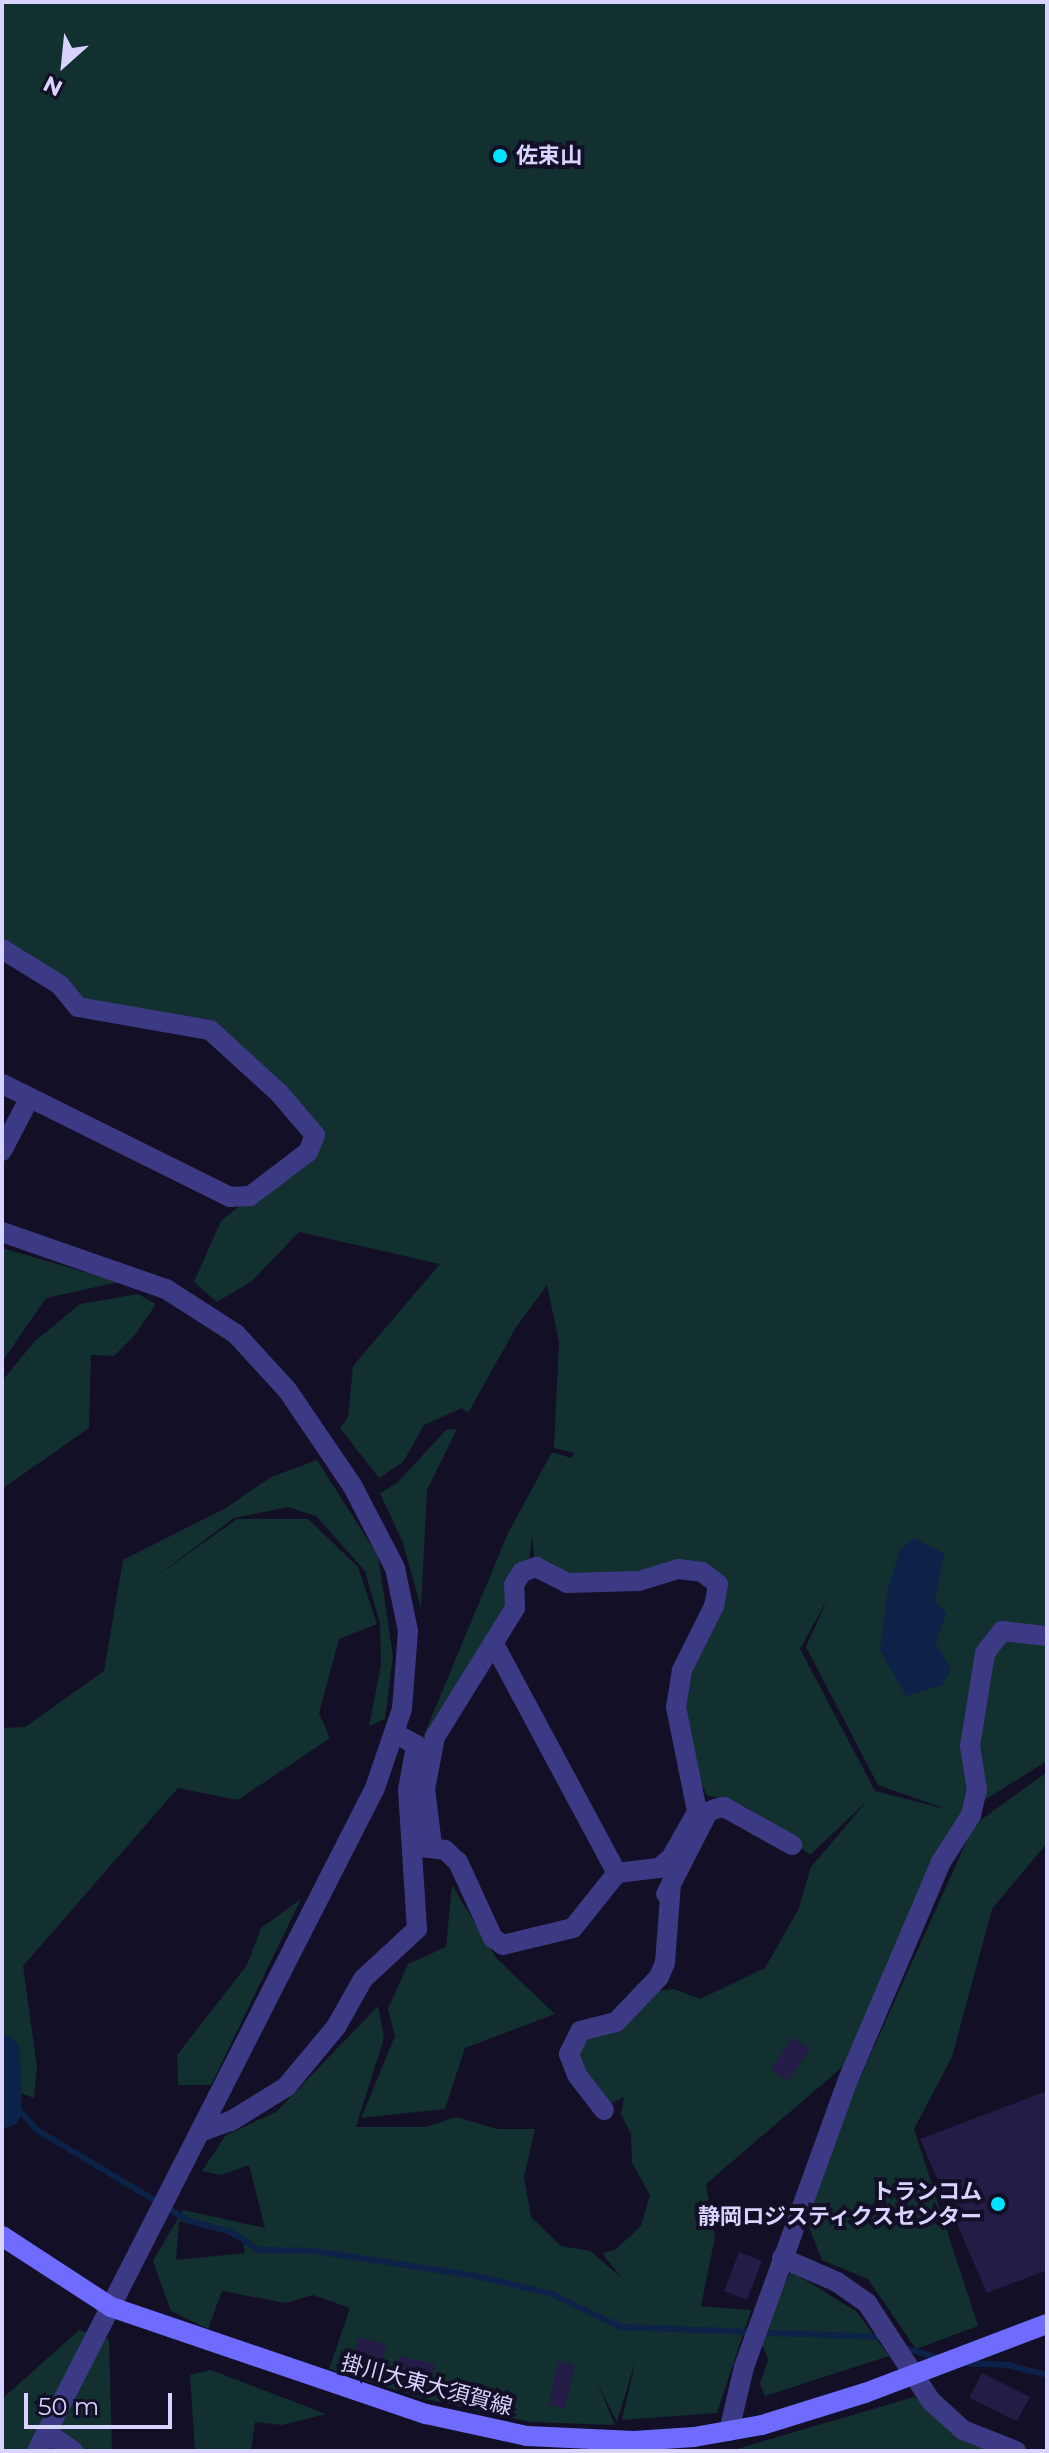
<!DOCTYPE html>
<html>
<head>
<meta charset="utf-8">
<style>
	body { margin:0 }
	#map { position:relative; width:1049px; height:2453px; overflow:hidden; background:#130f26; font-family:Montserrat,"Noto Sans JP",sans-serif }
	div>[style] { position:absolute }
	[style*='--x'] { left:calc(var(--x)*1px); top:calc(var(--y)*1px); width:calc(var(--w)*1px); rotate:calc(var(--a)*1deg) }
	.green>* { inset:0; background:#12302f }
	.water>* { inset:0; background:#0c2248 }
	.stream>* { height:6px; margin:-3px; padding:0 3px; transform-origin:3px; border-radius:3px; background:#0c2248 }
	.river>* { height:36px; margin:-18px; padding:0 18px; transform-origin:18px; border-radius:18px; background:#0c2248 }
	.building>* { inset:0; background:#241b47 }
	.minor>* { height:20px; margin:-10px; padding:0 10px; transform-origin:10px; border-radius:10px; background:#3d3a85 }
	.tertiary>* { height:20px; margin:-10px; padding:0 10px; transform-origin:10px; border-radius:10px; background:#3d3a85 }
	.secondary>* { height:20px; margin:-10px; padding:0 10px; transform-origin:10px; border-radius:10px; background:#6f6bff }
	.secondary-bridge>* { height:20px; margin:-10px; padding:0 10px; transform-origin:10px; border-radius:10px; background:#6f6bff }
	.dots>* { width:22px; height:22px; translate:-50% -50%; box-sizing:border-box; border:4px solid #130f26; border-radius:50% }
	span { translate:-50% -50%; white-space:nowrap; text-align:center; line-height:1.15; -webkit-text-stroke:8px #130f26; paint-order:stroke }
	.poi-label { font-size:22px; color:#d9d4ff; font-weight:700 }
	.left { translate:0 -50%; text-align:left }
	.right { translate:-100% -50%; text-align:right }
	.street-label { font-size:22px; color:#d9d4ff }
	.frame { position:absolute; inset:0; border:4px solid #d9d4ff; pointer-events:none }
	.north { position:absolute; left:24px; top:24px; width:80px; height:80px; -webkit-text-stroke:6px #130f26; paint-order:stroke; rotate:207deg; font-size:22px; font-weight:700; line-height:32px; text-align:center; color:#d9d4ff }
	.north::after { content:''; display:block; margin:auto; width:28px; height:36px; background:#d9d4ff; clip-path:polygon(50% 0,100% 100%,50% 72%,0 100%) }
	.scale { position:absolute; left:24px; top:2393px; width:148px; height:36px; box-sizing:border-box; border:4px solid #d9d4ff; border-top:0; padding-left:10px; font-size:24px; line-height:28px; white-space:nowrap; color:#d9d4ff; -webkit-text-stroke:6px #130f26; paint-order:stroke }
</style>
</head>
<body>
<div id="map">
	<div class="green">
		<i style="clip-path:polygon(evenodd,2px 2px,1047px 2px,1047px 1761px,962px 1814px,861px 2051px,706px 2184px,715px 2237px,701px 2306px,751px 2310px,717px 2413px,622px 2420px,636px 2359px,617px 2422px,597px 2382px,615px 2425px,530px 2422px,421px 2398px,329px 2369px,350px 2308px,313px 2295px,286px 2303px,222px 2291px,208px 2329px,171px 2311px,153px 2261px,183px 2210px,265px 2228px,249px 2165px,221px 2175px,202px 2171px,226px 2135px,276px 2112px,378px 2006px,384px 2038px,356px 2127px,426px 2127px,456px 2117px,497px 2129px,535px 2129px,524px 2177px,531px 2217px,561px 2246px,590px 2251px,621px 2277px,602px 2253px,615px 2250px,641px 2226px,650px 2195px,632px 2163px,631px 2134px,621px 2114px,624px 2097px,608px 2105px,577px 2075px,578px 2035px,649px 1991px,674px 1989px,700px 1999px,765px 1968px,798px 1910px,811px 1867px,867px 1801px,810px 1855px,748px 1808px,707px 1795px,692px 1765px,684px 1680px,716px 1621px,702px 1572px,548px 1578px,534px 1557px,532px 1535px,529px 1564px,513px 1611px,414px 1759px,508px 1533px,552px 1452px,571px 1458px,574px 1453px,554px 1448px,559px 1342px,547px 1285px,515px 1329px,468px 1413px,462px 1408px,424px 1425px,403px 1462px,379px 1478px,340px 1428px,348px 1417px,353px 1366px,440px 1264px,299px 1232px,252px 1281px,217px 1302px,194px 1282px,221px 1221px,320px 1140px,211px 1030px,84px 1003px,2px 944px,2px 2px,828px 1598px,806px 1647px,878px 1785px,949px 1810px,875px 1791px,800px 1649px,828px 1598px,2px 2px,179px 2221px,241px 2234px,245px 2253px,176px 2260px,179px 2221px)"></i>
		<i style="clip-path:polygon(2px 1248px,119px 1282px,46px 1298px,2px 1362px)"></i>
		<i style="clip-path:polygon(138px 1294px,156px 1304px,134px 1336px,114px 1356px,91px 1355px,89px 1428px,2px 1489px,2px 1381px,34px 1342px,80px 1304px)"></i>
		<i style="clip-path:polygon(457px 1429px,427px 1490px,421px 1608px,403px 1543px,380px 1493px,397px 1483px,446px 1430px)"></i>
		<i style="clip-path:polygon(317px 1460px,378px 1556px,393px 1656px,385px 1719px,369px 1726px,381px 1665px,380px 1623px,365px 1571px,316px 1516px,288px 1507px,234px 1518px,154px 1578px,237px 1519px,308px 1519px,358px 1567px,377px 1624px,339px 1639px,319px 1713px,330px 1738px,238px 1800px,178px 1788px,23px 1966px,37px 2067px,34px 2098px,17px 2092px,2px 2036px,2px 1728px,25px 1727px,104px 1671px,123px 1560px,226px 1508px,271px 1477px)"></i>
		<i style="clip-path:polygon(1047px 1772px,1047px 1843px,992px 1909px,952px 2057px,914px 2129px,978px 2326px,916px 2349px,868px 2279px,822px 2260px,807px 2222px,850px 2100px,974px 1825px)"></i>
		<i style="clip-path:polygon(452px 1885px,496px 1958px,555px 2014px,465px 2048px,445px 2109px,361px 2118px,395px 2036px,388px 2009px,408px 1964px,446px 1947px)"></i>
		<i style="clip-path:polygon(301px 1899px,211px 2085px,178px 2085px,177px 2055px,247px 1965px,261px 1928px)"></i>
		<i style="clip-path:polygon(791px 2271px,857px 2312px,889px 2356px,765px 2396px,760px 2384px,768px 2360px,760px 2339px)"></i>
		<i style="clip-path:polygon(79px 2330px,109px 2339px,112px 2451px,2px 2451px,2px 2399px)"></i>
		<i style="clip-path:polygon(211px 2370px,326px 2414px,282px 2425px,255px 2422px,251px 2451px,195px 2451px,190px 2375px)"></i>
		<i style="clip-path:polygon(914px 2397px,963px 2430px,1016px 2451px,730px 2451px)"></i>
	</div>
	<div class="water">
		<i style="clip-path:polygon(914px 1538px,944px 1553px,935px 1602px,947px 1613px,935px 1642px,951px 1669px,943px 1685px,906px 1696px,880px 1650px,888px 1588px,900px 1550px)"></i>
	</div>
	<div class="stream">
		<i style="--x:2;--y:2114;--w:20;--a:-3"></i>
		<i style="--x:22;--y:2113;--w:23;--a:49"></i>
		<i style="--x:37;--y:2130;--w:177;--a:30.9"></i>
		<i style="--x:189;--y:2221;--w:43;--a:14.7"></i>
		<i style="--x:231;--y:2232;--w:33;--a:33"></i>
		<i style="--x:259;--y:2250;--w:55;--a:1"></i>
		<i style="--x:314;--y:2251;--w:165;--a:8.7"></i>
		<i style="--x:477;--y:2276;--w:77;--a:13.5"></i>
		<i style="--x:552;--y:2294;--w:76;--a:25.6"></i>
		<i style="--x:621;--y:2327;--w:260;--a:2.2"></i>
		<i style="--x:902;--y:2347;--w:37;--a:17"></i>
		<i style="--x:964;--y:2363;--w:44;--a:2.6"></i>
		<i style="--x:1008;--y:2365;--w:40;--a:14.4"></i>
	</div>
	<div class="river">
		<i style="--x:2;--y:2053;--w:57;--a:88"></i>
	</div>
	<div class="building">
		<i style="clip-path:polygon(793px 2037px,810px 2049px,788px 2081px,771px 2069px)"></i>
		<i style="clip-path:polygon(1047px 2091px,1047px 2270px,987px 2293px,920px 2139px)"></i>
		<i style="clip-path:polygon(739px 2252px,762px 2261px,747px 2300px,724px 2291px)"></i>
		<i style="clip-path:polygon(359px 2337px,386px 2344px,381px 2366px,353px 2359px)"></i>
		<i style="clip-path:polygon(399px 2356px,435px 2364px,431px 2381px,395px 2373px)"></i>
		<i style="clip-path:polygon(558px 2361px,574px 2365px,565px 2408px,549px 2405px)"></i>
		<i style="clip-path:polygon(982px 2373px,1030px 2397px,1017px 2421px,969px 2398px)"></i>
		<i style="clip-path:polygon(480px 2390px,494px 2395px,489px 2409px,475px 2404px)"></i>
	</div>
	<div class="minor">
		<i style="--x:2;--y:949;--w:68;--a:31.8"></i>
		<i style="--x:60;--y:985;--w:28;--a:51"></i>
		<i style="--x:78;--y:1007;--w:134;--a:9.9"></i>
		<i style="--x:210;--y:1030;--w:93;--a:42.4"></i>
		<i style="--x:279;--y:1093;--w:55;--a:49.4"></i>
		<i style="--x:315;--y:1135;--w:18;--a:112"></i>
		<i style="--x:308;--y:1152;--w:73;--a:142.8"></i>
		<i style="--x:250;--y:1196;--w:20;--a:177"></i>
		<i style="--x:230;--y:1197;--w:254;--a:-153.6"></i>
		<i style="--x:2;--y:1151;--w:59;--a:-62.6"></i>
		<i style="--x:494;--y:1644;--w:260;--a:61.8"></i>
		<i style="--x:617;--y:1873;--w:42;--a:-6.8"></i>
		<i style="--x:659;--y:1868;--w:16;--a:-40"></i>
		<i style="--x:671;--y:1858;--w:53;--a:-60.5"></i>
		<i style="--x:432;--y:1845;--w:56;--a:-97.1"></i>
		<i style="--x:425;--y:1789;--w:53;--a:-79.1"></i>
		<i style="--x:435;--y:1737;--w:152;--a:-58.2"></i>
		<i style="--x:515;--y:1608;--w:23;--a:-92"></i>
		<i style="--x:514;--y:1585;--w:15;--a:-58"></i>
		<i style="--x:522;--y:1572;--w:15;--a:-20"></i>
		<i style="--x:536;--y:1567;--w:35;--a:27"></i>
		<i style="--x:567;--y:1583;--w:72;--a:-1.6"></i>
		<i style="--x:639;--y:1581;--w:41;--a:-17.1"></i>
		<i style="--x:678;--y:1569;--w:24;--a:7"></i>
		<i style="--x:702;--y:1572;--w:20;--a:37"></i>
		<i style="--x:718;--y:1584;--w:22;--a:100"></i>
		<i style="--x:714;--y:1606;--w:72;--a:116.6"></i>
		<i style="--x:682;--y:1670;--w:37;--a:99"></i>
		<i style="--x:676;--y:1707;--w:121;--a:78.6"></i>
		<i style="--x:421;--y:1847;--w:24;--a:7"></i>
		<i style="--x:445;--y:1850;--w:18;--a:43"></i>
		<i style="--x:458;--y:1862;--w:84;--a:65.3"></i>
		<i style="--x:493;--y:1938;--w:12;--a:35"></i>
		<i style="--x:503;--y:1945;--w:72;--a:-13.7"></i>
		<i style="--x:573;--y:1928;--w:70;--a:-51.3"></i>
		<i style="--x:666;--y:1894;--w:92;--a:-62.9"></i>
		<i style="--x:708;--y:1812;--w:8;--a:-23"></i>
		<i style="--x:715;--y:1809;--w:9;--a:-13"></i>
		<i style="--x:724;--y:1807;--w:78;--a:29.2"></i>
		<i style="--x:604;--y:2110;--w:44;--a:-127.6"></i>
		<i style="--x:577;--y:2075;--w:22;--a:-111"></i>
		<i style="--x:569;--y:2054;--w:25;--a:-64"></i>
		<i style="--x:580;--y:2031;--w:37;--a:-14"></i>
		<i style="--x:616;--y:2022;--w:62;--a:-46.3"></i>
		<i style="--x:659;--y:1977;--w:15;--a:-67"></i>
		<i style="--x:665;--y:1963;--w:79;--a:-85.7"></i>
		<i style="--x:200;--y:2132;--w:33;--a:-20"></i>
		<i style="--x:231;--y:2121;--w:65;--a:-31.7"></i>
		<i style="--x:286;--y:2087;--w:78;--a:-50.2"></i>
		<i style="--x:336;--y:2027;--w:55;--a:-60.6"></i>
		<i style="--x:363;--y:1979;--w:74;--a:-42.8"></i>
		<i style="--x:417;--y:1929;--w:139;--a:-93.7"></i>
		<i style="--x:408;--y:1790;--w:46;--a:-79.9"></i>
		<i style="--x:416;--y:1745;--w:23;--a:-151"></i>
		<i style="--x:782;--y:2258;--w:60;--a:23.6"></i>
		<i style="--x:837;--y:2282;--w:37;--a:35"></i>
		<i style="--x:867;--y:2303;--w:117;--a:56.9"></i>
		<i style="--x:931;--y:2401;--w:43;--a:42.2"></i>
		<i style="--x:963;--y:2430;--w:57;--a:21.6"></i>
		<i style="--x:729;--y:2431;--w:66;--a:-76.8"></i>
		<i style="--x:744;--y:2367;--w:305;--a:-70.1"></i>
		<i style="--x:848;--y:2080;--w:237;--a:-66.9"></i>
		<i style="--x:941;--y:1862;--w:56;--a:-57.4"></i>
		<i style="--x:971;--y:1815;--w:26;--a:-77"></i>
		<i style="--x:977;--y:1790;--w:45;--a:-99"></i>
		<i style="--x:970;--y:1746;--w:94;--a:-80.8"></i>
		<i style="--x:985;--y:1653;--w:28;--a:-52"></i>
		<i style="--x:1002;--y:1631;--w:45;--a:6.3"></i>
		<i style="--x:46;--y:2432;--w:33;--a:35"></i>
	</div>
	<div class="tertiary">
		<i style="--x:2;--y:1232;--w:174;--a:19.2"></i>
		<i style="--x:166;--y:1289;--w:83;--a:32.7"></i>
		<i style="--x:236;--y:1334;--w:77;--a:47.6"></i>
		<i style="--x:288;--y:1391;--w:114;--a:55.8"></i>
		<i style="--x:352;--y:1485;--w:93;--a:62.6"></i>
		<i style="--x:395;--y:1568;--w:64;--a:78.3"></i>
		<i style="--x:408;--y:1631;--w:78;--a:94.4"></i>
		<i style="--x:402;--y:1709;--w:83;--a:108.9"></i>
		<i style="--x:375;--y:1788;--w:744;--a:117.01"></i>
	</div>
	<div class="secondary">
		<i style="--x:2;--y:2236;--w:130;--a:33.1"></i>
		<i style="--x:111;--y:2307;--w:333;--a:18.8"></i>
		<i style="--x:426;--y:2414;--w:103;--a:12.3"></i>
		<i style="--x:527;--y:2436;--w:107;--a:2.7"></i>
		<i style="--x:634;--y:2441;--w:60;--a:-3.8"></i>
		<i style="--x:694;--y:2437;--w:69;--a:-10"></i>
		<i style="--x:762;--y:2425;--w:108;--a:-17.3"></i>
	</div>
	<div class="secondary-bridge">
		<i style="--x:865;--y:2393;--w:195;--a:-20.8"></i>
	</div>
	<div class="dots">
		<i style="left:500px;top:156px;background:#00e5ff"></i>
		<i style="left:998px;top:2204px;background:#00e5ff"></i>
	</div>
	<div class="poi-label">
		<span class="left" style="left:516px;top:156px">佐束山</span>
		<span class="right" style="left:982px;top:2204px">トランコム<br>静岡ロジスティクスセンター</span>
	</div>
	<div class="street-label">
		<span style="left:427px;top:2385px;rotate:15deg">掛川大東大須賀線</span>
	</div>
	<div class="frame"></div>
	<div class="north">N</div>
	<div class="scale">50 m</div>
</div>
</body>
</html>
